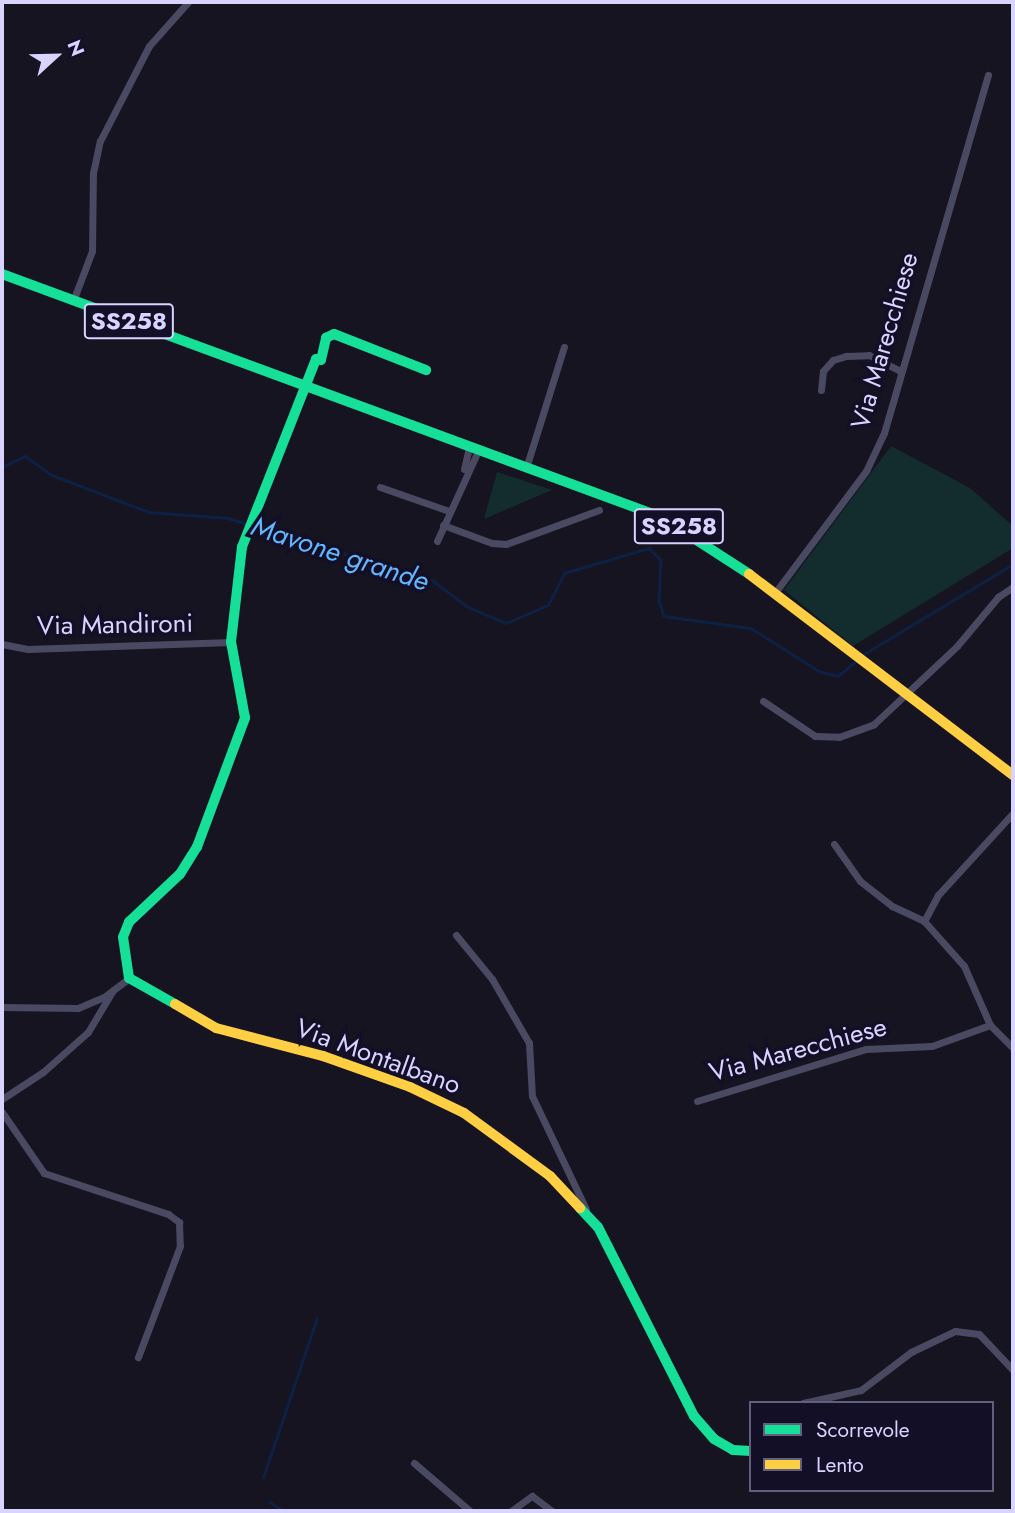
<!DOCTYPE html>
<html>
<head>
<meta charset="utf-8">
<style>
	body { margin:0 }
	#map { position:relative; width:1015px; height:1513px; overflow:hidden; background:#161421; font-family:Jost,sans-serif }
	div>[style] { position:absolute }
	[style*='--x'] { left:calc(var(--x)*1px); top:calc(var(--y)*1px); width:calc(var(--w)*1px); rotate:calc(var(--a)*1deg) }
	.green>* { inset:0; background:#132c2d }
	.stream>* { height:2.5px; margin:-1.25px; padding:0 1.25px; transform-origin:1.25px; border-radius:1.25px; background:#0d2144 }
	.street>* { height:7px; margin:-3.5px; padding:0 3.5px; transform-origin:3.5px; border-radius:3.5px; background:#4a4962 }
	.fast>* { height:10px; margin:-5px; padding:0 5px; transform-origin:5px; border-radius:5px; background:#16e098 }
	.slow>* { height:10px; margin:-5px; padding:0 5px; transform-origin:5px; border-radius:5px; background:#ffcf43 }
	span { translate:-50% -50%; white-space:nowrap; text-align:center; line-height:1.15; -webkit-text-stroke:7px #130f26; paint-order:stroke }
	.shield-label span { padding:2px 5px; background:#130f26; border:2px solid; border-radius:5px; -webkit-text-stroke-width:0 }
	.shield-label { font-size:24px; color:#d9d4ff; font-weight:700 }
	.street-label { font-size:26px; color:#d9d4ff }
	.water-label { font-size:28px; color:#62b6ff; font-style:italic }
	.frame { position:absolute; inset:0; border:4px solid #d9d4ff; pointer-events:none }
	.legend { position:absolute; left:749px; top:1401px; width:245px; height:91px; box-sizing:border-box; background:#130f26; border:2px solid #625e7d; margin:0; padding:9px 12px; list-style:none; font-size:21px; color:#d9d4ff }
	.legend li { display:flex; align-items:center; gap:14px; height:35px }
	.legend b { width:35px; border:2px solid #625e7d }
	.north { position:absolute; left:21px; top:21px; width:70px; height:70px; -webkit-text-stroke:5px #130f26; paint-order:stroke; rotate:68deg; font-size:19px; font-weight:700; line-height:28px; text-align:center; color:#d9d4ff }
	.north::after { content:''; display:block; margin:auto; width:24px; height:32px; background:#d9d4ff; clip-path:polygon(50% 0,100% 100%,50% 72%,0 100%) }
</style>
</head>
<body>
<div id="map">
	<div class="green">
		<i style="clip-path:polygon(891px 446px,970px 488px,1013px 526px,1013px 548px,853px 646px,784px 590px)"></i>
		<i style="clip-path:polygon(497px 472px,552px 490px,484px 519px)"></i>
	</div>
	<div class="stream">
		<i style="--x:2;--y:467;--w:25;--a:-26"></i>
		<i style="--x:25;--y:456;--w:33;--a:35"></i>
		<i style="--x:52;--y:475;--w:104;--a:20.9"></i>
		<i style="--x:149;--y:512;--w:79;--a:4.3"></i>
		<i style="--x:228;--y:518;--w:21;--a:17"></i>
		<i style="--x:255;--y:526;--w:185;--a:17"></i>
		<i style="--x:432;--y:580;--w:45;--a:36.9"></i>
		<i style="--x:468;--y:607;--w:41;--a:22.8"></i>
		<i style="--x:506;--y:623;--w:46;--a:-23.2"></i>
		<i style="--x:548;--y:605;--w:36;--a:-63"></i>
		<i style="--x:564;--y:573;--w:89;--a:-16.4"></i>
		<i style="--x:649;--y:548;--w:17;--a:45"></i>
		<i style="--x:661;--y:560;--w:40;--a:92.9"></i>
		<i style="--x:659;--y:600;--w:17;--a:73"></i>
		<i style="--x:664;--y:616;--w:88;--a:7.9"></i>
		<i style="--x:751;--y:628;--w:80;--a:32.3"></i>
		<i style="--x:819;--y:671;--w:20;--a:15"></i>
		<i style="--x:838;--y:676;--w:23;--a:-40"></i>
		<i style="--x:864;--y:654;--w:174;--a:-31.1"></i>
		<i style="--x:263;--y:1478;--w:169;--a:-71.4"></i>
		<i style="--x:270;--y:1502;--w:17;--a:33"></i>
	</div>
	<div class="street">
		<i style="--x:73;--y:301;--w:53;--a:-69.2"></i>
		<i style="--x:92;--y:251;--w:78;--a:-89.3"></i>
		<i style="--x:93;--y:173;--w:33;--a:-78"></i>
		<i style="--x:100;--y:141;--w:107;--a:-62.7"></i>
		<i style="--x:149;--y:46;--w:59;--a:-48.4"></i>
		<i style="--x:821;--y:390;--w:19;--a:-84"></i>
		<i style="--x:823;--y:371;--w:15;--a:-48"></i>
		<i style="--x:833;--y:360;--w:14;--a:-17"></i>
		<i style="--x:846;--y:356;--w:23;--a:-2"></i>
		<i style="--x:869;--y:355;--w:36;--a:27"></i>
		<i style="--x:526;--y:468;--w:127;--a:-72.6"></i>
		<i style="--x:464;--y:469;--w:22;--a:-77"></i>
		<i style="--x:380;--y:487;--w:73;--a:19.2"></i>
		<i style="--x:443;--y:525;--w:52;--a:20.2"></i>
		<i style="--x:492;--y:543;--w:14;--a:4"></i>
		<i style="--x:506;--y:544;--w:99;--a:-20.1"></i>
		<i style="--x:437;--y:541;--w:99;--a:-65.5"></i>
		<i style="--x:774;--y:594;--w:154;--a:-53.2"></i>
		<i style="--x:866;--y:471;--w:42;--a:-64.7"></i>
		<i style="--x:884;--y:433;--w:373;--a:-73.8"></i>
		<i style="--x:2;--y:644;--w:26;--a:11"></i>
		<i style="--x:28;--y:649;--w:203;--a:-2"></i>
		<i style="--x:763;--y:701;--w:63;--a:33.9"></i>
		<i style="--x:815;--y:736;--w:24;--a:2"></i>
		<i style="--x:839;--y:737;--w:37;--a:-20"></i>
		<i style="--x:874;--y:724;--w:114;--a:-43.2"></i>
		<i style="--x:957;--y:646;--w:64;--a:-50.1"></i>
		<i style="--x:998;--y:597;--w:18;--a:-34"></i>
		<i style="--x:1013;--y:813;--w:111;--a:132.4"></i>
		<i style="--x:938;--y:895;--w:30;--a:118"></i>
		<i style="--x:924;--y:921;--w:60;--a:48.4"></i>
		<i style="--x:964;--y:966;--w:64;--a:66.2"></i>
		<i style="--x:990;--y:1025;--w:33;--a:45"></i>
		<i style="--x:834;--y:844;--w:45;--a:54.9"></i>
		<i style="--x:860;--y:881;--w:41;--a:38"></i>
		<i style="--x:892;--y:906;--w:35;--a:25"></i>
		<i style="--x:456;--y:935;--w:57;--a:50.7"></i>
		<i style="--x:492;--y:979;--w:74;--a:60"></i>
		<i style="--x:529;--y:1043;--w:53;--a:86.8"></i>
		<i style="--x:532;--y:1096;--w:125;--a:64.5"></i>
		<i style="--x:2;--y:1007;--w:76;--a:0.8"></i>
		<i style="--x:78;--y:1008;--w:28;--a:-23"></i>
		<i style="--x:104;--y:997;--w:31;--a:-37"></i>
		<i style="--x:2;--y:1099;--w:49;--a:-33.4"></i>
		<i style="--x:43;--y:1072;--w:60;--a:-41.6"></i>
		<i style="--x:88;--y:1032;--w:49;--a:-59.2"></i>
		<i style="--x:697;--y:1101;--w:177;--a:-17.1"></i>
		<i style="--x:866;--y:1049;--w:66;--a:-2.6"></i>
		<i style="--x:932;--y:1046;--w:62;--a:-19.9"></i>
		<i style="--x:2;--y:1112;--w:74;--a:55.5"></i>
		<i style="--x:44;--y:1173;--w:131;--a:18.3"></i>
		<i style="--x:168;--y:1214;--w:14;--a:36"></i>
		<i style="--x:179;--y:1222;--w:24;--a:88"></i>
		<i style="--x:180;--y:1246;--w:119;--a:110.7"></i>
		<i style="--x:803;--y:1403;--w:59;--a:-12.6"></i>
		<i style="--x:861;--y:1390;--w:63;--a:-37.2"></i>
		<i style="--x:911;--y:1352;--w:49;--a:-25.5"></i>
		<i style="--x:955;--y:1331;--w:24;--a:7"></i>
		<i style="--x:979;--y:1334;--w:50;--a:46.6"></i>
		<i style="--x:414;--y:1463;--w:74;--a:40.6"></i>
		<i style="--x:511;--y:1511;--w:26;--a:-36"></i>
		<i style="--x:532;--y:1496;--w:25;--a:37"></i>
	</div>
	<div class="fast">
		<i style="--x:2;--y:274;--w:702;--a:20.24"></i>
		<i style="--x:661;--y:517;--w:105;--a:32.9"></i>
		<i style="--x:175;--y:1004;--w:53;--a:-150.5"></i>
		<i style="--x:129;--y:978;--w:41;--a:-98.3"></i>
		<i style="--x:123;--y:937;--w:16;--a:-68"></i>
		<i style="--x:129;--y:922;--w:70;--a:-43.3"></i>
		<i style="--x:180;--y:874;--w:32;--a:-58"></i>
		<i style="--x:197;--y:847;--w:138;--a:-69.6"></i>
		<i style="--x:245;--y:718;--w:77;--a:-100.4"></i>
		<i style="--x:231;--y:642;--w:96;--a:-83.4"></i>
		<i style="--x:242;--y:547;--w:202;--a:-68.5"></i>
		<i style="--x:316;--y:359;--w:5;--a:11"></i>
		<i style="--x:321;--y:360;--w:23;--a:-77"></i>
		<i style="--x:326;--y:338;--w:9;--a:-27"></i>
		<i style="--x:334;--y:334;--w:99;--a:21.4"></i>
		<i style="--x:580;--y:1208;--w:26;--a:47"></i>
		<i style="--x:598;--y:1227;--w:212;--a:63.1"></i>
		<i style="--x:694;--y:1416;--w:30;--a:49"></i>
		<i style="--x:714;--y:1439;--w:22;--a:30"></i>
		<i style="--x:733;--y:1450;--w:18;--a:3"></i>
	</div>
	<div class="slow">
		<i style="--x:749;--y:574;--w:332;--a:37.3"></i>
		<i style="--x:175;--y:1004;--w:48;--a:30.3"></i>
		<i style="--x:216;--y:1028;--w:111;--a:14.7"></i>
		<i style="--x:323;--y:1056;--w:92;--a:19.6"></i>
		<i style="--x:410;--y:1087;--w:60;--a:25.7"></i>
		<i style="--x:464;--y:1113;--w:107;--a:36.2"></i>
		<i style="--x:550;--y:1176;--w:44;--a:46.8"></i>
	</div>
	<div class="shield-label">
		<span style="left:129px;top:321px">SS258</span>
		<span style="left:679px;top:526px">SS258</span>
	</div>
	<div class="street-label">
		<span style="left:885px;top:341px;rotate:-74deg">Via Marecchiese</span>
		<span style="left:115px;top:625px;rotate:-1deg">Via Mandironi</span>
		<span style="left:798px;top:1050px;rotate:-15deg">Via Marecchiese</span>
		<span style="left:378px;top:1057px;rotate:20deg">Via Montalbano</span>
	</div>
	<div class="water-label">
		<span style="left:340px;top:554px;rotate:18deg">Mavone grande</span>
	</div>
	<div class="frame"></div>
	<ul class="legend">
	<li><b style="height:9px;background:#16e098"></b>Scorrevole</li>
	<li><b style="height:9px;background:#ffcf43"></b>Lento</li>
	</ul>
	<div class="north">N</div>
</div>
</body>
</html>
